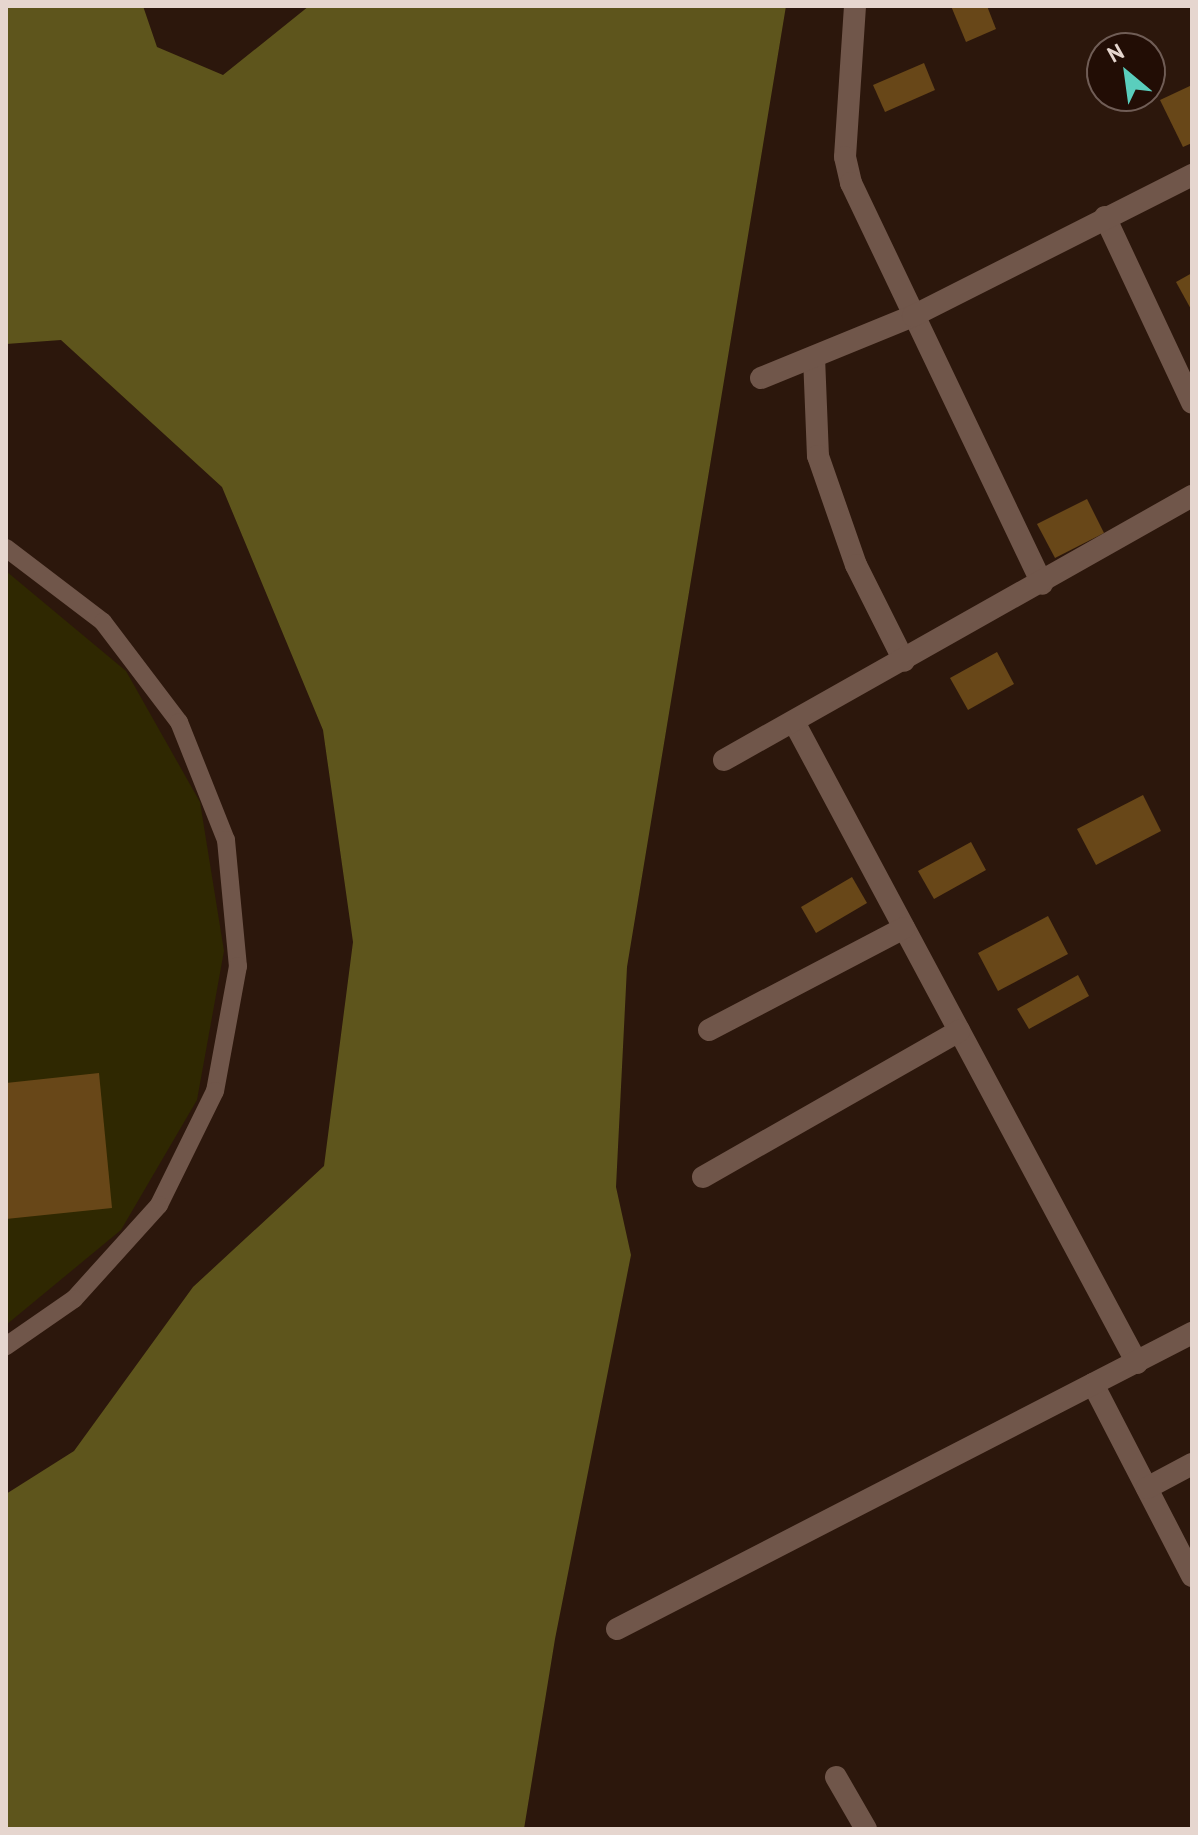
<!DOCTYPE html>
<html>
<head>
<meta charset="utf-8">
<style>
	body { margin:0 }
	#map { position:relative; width:1198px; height:1835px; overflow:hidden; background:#2c170c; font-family:"PT Sans",sans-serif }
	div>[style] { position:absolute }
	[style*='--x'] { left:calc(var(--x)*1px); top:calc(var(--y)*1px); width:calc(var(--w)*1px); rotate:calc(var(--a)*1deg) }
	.green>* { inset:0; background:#2f2801 }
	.forest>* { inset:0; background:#5e551c }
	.building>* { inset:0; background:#684718 }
	.service>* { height:18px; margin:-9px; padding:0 9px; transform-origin:9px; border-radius:9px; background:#70564a }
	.minor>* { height:22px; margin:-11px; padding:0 11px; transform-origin:11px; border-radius:11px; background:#70564a }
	span { translate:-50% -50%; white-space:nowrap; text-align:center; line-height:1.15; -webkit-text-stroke:6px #220d05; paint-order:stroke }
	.frame { position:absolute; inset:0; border:8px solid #e6d6cf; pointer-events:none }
	.north { position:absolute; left:1086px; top:32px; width:80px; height:80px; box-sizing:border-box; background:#220d05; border:2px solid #705d56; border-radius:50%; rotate:331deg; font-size:22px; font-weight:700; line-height:32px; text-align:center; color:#e6d6cf }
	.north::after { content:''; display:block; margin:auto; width:28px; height:36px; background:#5acebd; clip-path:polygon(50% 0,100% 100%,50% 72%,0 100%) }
</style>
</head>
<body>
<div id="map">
	<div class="green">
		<i style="clip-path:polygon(6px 571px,126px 671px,200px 802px,224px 951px,197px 1100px,121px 1230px,6px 1325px)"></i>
	</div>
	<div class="forest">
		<i style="clip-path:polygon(6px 6px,143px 6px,157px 47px,223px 75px,309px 6px,786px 6px,627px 967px,616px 1187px,631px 1255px,555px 1639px,524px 1829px,6px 1829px,6px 1494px,74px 1451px,193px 1287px,324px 1166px,353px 942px,323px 730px,222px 487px,61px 340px,6px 344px)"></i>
	</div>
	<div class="building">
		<i style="clip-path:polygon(951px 6px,987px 6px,996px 29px,966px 42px)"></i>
		<i style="clip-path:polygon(924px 63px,935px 90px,885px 112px,873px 85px)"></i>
		<i style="clip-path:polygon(1192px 85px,1192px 143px,1183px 147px,1160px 100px)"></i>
		<i style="clip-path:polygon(1192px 273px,1192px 311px,1176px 282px)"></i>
		<i style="clip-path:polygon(1087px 499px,1104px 533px,1055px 558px,1037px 524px)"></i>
		<i style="clip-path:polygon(997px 652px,1014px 684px,968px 710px,950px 678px)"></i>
		<i style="clip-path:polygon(1143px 795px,1161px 831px,1096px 865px,1077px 829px)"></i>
		<i style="clip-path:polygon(971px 842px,986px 870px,934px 899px,918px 871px)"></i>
		<i style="clip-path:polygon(852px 877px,867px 903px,816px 933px,801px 907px)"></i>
		<i style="clip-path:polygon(1048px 916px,1068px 954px,998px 991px,978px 953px)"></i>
		<i style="clip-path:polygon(1078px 975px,1089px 996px,1029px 1029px,1017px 1009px)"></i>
		<i style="clip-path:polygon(99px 1073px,112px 1208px,6px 1219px,6px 1083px)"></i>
	</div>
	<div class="service">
		<i style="--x:6;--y:548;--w:122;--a:37.3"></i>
		<i style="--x:103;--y:622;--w:126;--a:52.8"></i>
		<i style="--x:179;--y:722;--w:127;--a:68.3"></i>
		<i style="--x:226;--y:840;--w:127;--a:84.6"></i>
		<i style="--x:238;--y:966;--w:127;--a:100.4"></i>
		<i style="--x:215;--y:1091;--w:127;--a:116.2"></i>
		<i style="--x:159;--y:1205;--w:127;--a:132.1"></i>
		<i style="--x:74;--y:1299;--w:83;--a:145.3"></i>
	</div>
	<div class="minor">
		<i style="--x:855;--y:6;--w:151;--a:93.8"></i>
		<i style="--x:845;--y:157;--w:27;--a:77"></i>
		<i style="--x:851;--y:183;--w:444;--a:64.5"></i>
		<i style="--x:1105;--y:217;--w:205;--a:64.9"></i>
		<i style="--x:814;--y:357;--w:99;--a:87.7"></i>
		<i style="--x:818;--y:456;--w:115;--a:70.8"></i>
		<i style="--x:856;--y:565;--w:107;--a:63.4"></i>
		<i style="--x:761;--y:378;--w:164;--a:-22.2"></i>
		<i style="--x:913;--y:316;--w:313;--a:-26.8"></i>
		<i style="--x:794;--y:722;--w:727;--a:61.85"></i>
		<i style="--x:724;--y:760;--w:537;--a:-29.43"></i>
		<i style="--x:709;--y:1030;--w:220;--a:-27.6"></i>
		<i style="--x:703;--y:1177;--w:295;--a:-29.7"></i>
		<i style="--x:1093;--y:1384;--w:216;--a:62.7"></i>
		<i style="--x:1147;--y:1488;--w:51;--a:-28.1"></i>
		<i style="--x:617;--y:1629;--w:647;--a:-27.24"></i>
		<i style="--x:836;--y:1777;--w:60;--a:60"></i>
	</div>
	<div class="frame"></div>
	<div class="north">N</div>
</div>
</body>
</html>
